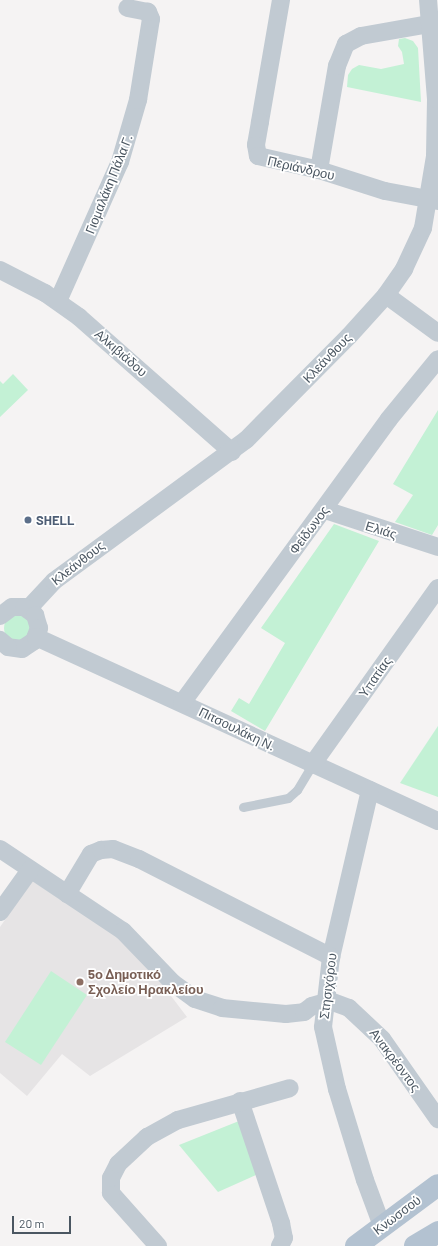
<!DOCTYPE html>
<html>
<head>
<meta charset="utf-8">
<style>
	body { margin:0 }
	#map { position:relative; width:438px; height:1246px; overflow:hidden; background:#f5f3f3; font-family:Barlow,sans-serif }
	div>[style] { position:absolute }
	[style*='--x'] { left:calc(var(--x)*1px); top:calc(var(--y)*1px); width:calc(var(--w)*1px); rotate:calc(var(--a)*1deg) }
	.education>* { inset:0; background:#e6e4e5 }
	.green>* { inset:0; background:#c3f1d5 }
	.round { border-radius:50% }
	.lane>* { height:9px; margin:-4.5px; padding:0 4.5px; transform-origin:4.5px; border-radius:4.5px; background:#c1cad2 }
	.street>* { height:18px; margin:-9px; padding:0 9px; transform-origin:9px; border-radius:9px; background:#c1cad2 }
	.primary>* { height:22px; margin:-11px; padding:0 11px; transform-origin:11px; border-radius:11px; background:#b3c2d1 }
	.dots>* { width:11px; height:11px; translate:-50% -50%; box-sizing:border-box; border:2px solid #fff; border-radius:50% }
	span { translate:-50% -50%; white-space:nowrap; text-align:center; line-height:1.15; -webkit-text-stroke:3.5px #fff; paint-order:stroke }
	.street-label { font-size:13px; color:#4a5661 }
	.service-label { font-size:13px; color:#4e5e75; font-weight:700 }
	.left { translate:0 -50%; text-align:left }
	.education-label { font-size:13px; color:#785e54; font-weight:700 }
	.scale { position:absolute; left:12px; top:1216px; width:59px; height:18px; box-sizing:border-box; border:2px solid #4a5661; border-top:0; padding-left:5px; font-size:12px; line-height:14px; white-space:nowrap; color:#4a5661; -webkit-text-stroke:3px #fff; paint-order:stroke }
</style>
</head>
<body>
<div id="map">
	<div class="education">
		<i style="clip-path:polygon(32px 881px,133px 946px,187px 1017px,90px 1076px,62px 1054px,27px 1096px,0 1073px,0 927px)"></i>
	</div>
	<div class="green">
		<i style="clip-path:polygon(405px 38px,413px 41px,418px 48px,421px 102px,347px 87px,348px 75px,352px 69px,359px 65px,381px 69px,404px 64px,402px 52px,398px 46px,399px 39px)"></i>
		<i style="clip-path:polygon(13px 374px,28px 390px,0 417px,0 381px,3px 384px)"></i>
		<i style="clip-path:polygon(438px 410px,438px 525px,432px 535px,395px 522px,413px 495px,393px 484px)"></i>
		<i style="clip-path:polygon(334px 524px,379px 541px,265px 731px,231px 711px,239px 698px,249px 704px,285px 643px,261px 628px)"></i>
		<i class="round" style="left:4px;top:615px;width:26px;height:26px"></i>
		<i style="clip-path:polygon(438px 726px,438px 797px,400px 783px)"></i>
		<i style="clip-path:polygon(51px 971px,87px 995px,41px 1065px,5px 1042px)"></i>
		<i style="clip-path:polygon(239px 1121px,258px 1174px,218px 1192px,179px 1145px)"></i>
	</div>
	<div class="lane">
		<i style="--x:243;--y:807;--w:46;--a:-11.3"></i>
		<i style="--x:288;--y:798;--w:12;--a:-42"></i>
		<i style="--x:297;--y:790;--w:29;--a:-59"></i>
	</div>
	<div class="street">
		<i style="--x:281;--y:0;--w:124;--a:99.8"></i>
		<i style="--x:260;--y:122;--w:23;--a:100"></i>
		<i style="--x:256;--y:145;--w:11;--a:80"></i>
		<i style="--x:258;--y:156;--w:63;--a:12.9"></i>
		<i style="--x:319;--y:170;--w:69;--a:17.7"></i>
		<i style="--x:385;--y:191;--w:54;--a:10.7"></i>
		<i style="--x:319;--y:170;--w:106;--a:-80.2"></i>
		<i style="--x:337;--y:66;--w:24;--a:-68"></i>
		<i style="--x:346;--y:44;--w:17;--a:-28"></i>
		<i style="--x:361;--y:36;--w:70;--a:-9.9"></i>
		<i style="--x:0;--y:270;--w:51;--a:27.1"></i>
		<i style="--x:45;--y:293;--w:42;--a:35.2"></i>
		<i style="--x:79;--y:317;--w:204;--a:41.4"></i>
		<i style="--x:386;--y:295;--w:64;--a:36.2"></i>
		<i style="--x:58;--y:301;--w:152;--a:-66"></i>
		<i style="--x:120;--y:162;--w:65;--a:-73.8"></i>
		<i style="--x:138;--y:100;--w:82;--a:-80.9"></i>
		<i style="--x:151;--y:19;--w:8;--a:-113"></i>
		<i style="--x:148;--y:12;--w:21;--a:-169"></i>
		<i style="--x:325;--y:510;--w:119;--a:18.1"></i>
		<i style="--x:28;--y:609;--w:38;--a:-47"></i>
		<i style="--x:54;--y:581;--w:238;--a:-36.3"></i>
		<i style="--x:246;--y:440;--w:146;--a:-45.3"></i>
		<i style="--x:349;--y:336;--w:55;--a:-47.9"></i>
		<i style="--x:386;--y:295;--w:32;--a:-55"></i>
		<i style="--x:404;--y:269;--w:45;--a:-65.1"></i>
		<i style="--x:423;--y:228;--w:73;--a:-80.5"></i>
		<i style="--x:435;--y:156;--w:57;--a:-89"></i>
		<i style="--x:436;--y:99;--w:99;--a:-94.6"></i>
		<i style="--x:0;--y:616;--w:15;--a:-37"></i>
		<i style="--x:12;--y:607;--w:12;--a:0"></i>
		<i style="--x:24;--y:607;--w:14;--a:36"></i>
		<i style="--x:35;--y:615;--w:14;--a:73"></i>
		<i style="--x:39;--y:628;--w:14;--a:111"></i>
		<i style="--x:34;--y:641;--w:14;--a:146"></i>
		<i style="--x:22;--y:649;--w:14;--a:-172"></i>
		<i style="--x:8;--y:647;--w:11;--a:-139"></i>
		<i style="--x:36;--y:637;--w:442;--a:24.6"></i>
		<i style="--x:182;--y:703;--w:351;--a:-53.9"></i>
		<i style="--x:389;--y:419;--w:77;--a:-50.8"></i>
		<i style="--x:312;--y:765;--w:217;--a:-54.6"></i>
		<i style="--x:370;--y:790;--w:171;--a:103.1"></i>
		<i style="--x:331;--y:957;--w:70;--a:96.5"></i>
		<i style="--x:323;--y:1027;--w:64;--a:77.3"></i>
		<i style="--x:337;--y:1089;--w:95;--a:72.9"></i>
		<i style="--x:365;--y:1180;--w:49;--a:69.7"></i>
		<i style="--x:0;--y:849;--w:148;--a:33.7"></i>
		<i style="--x:123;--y:931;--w:72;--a:46.1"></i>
		<i style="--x:173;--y:983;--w:27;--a:36"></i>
		<i style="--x:195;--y:999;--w:28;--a:18"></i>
		<i style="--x:222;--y:1008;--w:64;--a:5.4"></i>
		<i style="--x:286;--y:1014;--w:18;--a:-6"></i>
		<i style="--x:304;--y:1012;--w:10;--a:-37"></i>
		<i style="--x:312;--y:1006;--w:19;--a:-16"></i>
		<i style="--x:330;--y:1001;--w:20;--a:20"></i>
		<i style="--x:349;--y:1008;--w:45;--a:43.2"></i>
		<i style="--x:382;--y:1039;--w:98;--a:55"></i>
		<i style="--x:67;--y:894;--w:47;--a:-59"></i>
		<i style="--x:91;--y:854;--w:11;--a:-22"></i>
		<i style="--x:101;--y:850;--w:12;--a:-5"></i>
		<i style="--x:113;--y:849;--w:28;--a:21"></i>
		<i style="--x:139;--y:859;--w:216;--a:27"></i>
		<i style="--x:0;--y:912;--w:52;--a:-54.5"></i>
		<i style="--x:240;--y:1101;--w:129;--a:71.4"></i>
		<i style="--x:281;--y:1223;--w:15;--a:79"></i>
		<i style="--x:284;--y:1238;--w:9;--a:117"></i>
		<i style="--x:158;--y:1246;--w:71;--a:-131.6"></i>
		<i style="--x:111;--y:1193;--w:15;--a:-90"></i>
		<i style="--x:111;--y:1178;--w:16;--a:-63"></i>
		<i style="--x:118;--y:1164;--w:40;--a:-43"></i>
		<i style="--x:147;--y:1137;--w:35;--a:-29"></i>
		<i style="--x:178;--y:1120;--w:116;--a:-15.9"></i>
	</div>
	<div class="primary">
		<i style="--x:356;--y:1246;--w:102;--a:-36.6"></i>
		<i style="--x:415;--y:1246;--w:27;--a:-31"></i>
	</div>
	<div class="dots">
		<i style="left:28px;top:520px;background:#5c6f8a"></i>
		<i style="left:80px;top:982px;background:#8d6e63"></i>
	</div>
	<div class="street-label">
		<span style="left:301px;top:168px;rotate:13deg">Περιάνδρου</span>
		<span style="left:109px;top:184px;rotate:-68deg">Γιομαλάκη Πάλα Γ.</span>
		<span style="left:121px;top:353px;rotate:41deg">Αλκιβιάδου</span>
		<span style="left:327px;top:358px;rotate:-46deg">Κλεάνθους</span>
		<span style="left:309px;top:530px;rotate:-53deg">Φείδωνος</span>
		<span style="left:381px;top:530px;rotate:17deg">Ελιάς</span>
		<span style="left:78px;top:563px;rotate:-38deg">Κλεάνθους</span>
		<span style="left:375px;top:677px;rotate:-55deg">Υπατίας</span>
		<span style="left:237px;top:729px;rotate:26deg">Πιτσουλάκη Ν.</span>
		<span style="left:328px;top:986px;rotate:-83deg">Στησιχόρου</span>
		<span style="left:395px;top:1060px;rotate:53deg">Ανακρέοντος</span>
		<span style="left:397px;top:1215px;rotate:-37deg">Κνωσσού</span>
	</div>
	<div class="service-label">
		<span class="left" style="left:36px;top:520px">SHELL</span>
	</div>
	<div class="education-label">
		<span class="left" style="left:88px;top:982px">5ο Δημοτικό<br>Σχολείο Ηρακλείου</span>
	</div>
	<div class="scale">20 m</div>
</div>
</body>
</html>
